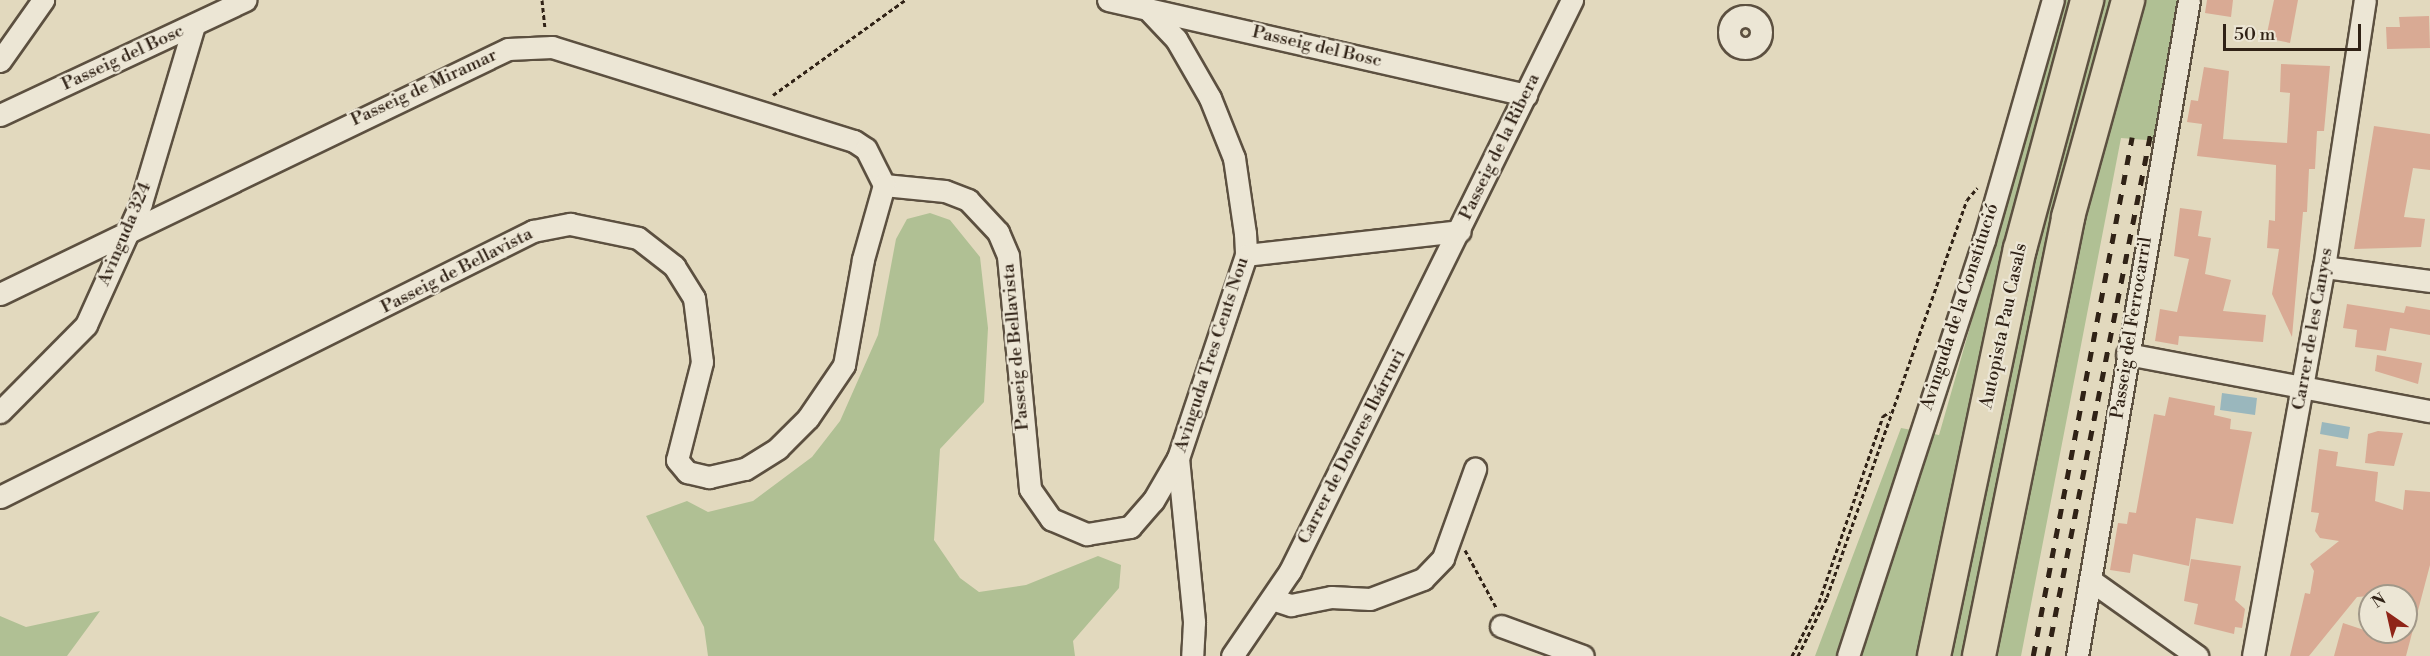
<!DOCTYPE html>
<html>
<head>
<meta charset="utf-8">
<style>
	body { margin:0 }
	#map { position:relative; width:2430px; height:656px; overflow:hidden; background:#e2d9be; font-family:"Libre Bodoni",serif }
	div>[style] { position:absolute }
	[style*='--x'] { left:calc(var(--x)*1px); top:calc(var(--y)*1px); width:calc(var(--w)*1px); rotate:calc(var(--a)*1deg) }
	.green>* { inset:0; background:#b0c094 }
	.water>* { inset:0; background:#9ab7bd }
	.building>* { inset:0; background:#d9aa94 }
	.path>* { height:3px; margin-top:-1.5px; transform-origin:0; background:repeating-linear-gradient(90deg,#302216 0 4.5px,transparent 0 7.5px) }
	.roads { filter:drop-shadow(2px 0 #5c5040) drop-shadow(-2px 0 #5c5040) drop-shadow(0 2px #5c5040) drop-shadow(0 -2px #5c5040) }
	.minor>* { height:21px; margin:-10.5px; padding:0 10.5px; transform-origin:10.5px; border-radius:10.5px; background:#ece6d5 }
	.minor>.ring { margin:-10.5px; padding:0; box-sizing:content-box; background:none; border:21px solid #ece6d5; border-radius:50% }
	.highway>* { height:32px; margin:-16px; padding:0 16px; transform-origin:16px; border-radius:16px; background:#e2d9be }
	.rail>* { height:4.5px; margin-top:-2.25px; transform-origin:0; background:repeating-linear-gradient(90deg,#302216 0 10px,transparent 0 20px) }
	span { translate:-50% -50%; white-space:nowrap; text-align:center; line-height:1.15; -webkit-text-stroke:4.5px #ece6d5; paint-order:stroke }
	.street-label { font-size:18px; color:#302216 }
	.north { position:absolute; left:2358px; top:584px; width:60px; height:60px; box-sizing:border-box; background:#ece6d5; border:2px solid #a19889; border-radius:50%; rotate:326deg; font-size:16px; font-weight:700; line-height:24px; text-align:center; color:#302216 }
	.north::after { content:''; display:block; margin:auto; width:21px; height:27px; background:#8f2418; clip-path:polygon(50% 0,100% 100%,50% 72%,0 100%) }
	.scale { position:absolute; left:2223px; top:24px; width:138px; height:27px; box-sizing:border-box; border:3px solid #302216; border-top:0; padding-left:8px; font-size:18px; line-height:21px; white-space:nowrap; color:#302216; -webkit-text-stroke:4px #ece6d5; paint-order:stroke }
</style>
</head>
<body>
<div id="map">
	<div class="green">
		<i style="clip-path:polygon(2064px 0,2183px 0,2159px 141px,2121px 138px,2021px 656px,1815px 656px,1901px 428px,1939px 435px)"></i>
		<i style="clip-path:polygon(930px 213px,950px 220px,980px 257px,988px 328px,984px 402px,940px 449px,934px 540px,960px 578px,979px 592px,1026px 585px,1098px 556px,1121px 565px,1119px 588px,1073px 641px,1075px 656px,708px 656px,704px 627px,646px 516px,687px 501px,708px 512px,753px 501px,812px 457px,840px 421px,878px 335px,896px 239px,907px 219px)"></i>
		<i style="clip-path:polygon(100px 611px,67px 656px,0 656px,0 616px,26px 627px)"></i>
	</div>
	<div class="water">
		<i style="clip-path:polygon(2222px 393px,2257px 398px,2255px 415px,2220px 410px)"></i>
		<i style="clip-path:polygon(2322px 422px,2350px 427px,2348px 439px,2320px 434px)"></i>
	</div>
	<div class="building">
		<i style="clip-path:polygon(2207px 0,2233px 0,2231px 17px,2205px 13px)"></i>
		<i style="clip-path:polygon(2274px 0,2298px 0,2290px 43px,2266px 38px)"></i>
		<i style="clip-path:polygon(2429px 16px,2430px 48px,2387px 49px,2386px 27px,2400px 27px,2399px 17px)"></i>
		<i style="clip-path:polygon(2281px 64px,2330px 66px,2324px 131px,2317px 131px,2315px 169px,2309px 169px,2307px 212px,2303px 212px,2292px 337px,2272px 294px,2279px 249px,2267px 248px,2269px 220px,2275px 221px,2276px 165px,2197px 156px,2202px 124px,2187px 122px,2191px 100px,2198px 101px,2204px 67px,2229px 71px,2223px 139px,2287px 143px,2290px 93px,2280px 92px)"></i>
		<i style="clip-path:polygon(2374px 126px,2430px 134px,2430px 170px,2413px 168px,2404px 217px,2425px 219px,2421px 247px,2354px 249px)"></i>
		<i style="clip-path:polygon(2180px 208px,2202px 211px,2198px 236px,2211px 238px,2205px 274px,2231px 280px,2223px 311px,2266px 315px,2263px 342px,2179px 336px,2178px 345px,2155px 341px,2160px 309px,2177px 312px,2189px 259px,2174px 256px)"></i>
		<i style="clip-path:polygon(2347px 304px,2404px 313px,2406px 306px,2430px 310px,2430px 335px,2390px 328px,2386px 351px,2355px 347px,2357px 330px,2343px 328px)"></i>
		<i style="clip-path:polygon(2377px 355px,2422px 363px,2418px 384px,2375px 371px)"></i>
		<i style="clip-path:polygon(2169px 397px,2215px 406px,2214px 415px,2231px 419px,2230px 429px,2252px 432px,2233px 524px,2196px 518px,2189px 566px,2133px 554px,2130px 573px,2110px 570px,2118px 523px,2127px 524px,2129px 512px,2136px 513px,2154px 414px,2165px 416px)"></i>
		<i style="clip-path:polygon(2378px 431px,2403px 433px,2394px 466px,2365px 463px,2368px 434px)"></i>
		<i style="clip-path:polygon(2319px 449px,2338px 452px,2336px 466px,2378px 472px,2375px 501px,2403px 510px,2405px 490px,2430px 492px,2430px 565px,2406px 656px,2334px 656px,2343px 623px,2370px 632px,2406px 632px,2406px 596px,2370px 596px,2357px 597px,2309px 656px,2290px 656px,2305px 593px,2310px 594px,2314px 571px,2310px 564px,2339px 541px,2320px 538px,2315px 531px,2319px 513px,2311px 512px)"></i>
		<i style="clip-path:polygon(2191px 559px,2241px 566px,2235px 600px,2245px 609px,2242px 628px,2235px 627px,2234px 634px,2194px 624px,2198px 604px,2184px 601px)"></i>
	</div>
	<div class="path">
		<i style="--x:542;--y:0;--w:28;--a:84"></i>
		<i style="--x:773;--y:95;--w:163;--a:-35.7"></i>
		<i style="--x:1465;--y:550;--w:65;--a:61.5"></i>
		<i style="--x:1792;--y:656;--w:60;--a:-63.4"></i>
		<i style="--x:1819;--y:602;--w:197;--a:-71"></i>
		<i style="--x:1883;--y:416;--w:8;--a:-30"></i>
		<i style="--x:1798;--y:656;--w:66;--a:-63.8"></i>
		<i style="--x:1827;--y:597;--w:421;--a:-70.6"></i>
		<i style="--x:1967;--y:200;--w:16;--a:-50"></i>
	</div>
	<div class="roads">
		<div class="minor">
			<i style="--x:1108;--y:0;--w:429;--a:12.8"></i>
			<i style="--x:1139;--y:0;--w:54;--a:46.5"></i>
			<i style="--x:1176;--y:39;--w:68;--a:60"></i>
			<i style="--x:1210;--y:98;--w:65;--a:68.2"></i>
			<i style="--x:1234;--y:158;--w:76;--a:81.7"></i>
			<i style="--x:1245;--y:233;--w:22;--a:87"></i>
			<i style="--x:1246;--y:255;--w:214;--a:108.5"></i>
			<i style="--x:1178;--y:458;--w:165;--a:84.4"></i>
			<i style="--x:1194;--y:622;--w:34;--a:93"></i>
			<i class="ring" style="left:1729px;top:16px;width:11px;height:11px"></i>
			<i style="--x:0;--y:61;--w:75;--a:-54.8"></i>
			<i style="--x:0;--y:115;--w:271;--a:-25.1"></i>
			<i style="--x:884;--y:185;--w:61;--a:5.6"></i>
			<i style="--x:945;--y:191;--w:25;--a:21"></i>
			<i style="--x:968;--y:200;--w:44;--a:46.8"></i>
			<i style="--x:998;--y:232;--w:26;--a:67"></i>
			<i style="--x:1008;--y:256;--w:234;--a:84.6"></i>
			<i style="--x:1030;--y:489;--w:37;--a:55"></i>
			<i style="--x:1051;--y:519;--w:39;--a:23"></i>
			<i style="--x:1087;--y:534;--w:44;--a:-9.2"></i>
			<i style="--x:1130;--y:527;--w:35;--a:-49"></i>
			<i style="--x:1153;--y:501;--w:50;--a:-59.8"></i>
			<i style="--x:1246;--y:255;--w:215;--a:-6.4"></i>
			<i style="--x:2324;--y:267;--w:107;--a:7.5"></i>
			<i style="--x:0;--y:294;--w:564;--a:-25.75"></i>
			<i style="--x:508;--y:49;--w:44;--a:-2.6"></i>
			<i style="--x:552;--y:47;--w:316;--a:17.3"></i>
			<i style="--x:854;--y:141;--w:14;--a:34"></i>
			<i style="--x:866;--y:149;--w:40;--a:63.4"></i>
			<i style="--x:2127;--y:354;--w:308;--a:10.7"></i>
			<i style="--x:0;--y:412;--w:122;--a:-45.3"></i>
			<i style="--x:86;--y:325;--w:134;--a:-65.7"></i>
			<i style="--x:141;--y:203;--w:186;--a:-73.4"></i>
			<i style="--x:0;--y:497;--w:596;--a:-26.52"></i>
			<i style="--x:533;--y:231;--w:38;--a:-11"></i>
			<i style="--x:570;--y:224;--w:69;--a:11.6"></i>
			<i style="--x:638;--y:238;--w:46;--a:37.9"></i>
			<i style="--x:674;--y:266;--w:38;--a:58"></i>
			<i style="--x:694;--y:298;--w:64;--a:82.9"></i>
			<i style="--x:702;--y:362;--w:101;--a:104.3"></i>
			<i style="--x:677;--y:460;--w:16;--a:50"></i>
			<i style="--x:687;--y:472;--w:23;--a:13"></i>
			<i style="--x:709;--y:477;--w:37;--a:-13"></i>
			<i style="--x:745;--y:469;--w:39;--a:-32"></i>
			<i style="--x:778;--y:448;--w:42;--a:-45"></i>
			<i style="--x:808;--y:418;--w:64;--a:-55.8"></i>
			<i style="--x:844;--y:365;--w:108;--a:-79.8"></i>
			<i style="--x:863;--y:259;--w:77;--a:-74.2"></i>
			<i style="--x:2093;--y:582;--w:128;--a:35.4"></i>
			<i style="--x:1272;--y:599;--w:20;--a:18"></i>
			<i style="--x:1291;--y:605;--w:41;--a:-11.3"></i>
			<i style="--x:1331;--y:597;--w:39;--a:3"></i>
			<i style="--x:1370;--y:599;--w:57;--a:-20.7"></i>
			<i style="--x:1423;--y:579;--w:29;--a:-46"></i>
			<i style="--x:1443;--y:558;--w:95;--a:-70.2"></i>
			<i style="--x:1501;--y:626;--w:87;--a:20.1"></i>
			<i style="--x:1232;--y:656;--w:103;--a:-55.7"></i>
			<i style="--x:1290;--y:571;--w:637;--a:-63.72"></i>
			<i style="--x:1848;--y:656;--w:438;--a:-71.9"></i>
			<i style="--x:1984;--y:240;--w:250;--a:-74"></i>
			<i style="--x:2077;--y:656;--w:665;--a:-80.31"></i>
			<i style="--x:2253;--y:656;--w:395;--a:-79.7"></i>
			<i style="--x:2324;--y:267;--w:270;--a:-81.3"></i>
		</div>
		<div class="highway">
			<i style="--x:1934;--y:656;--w:416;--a:-78.1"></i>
			<i style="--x:2020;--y:249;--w:258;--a:-74.9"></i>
			<i style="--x:1979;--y:656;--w:448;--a:-78.5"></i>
			<i style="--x:2068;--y:217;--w:225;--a:-74.5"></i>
		</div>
	</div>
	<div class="rail">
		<i style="--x:2033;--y:656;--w:528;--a:-79.2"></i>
		<i style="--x:2047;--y:656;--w:535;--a:-78.8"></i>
	</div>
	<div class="street-label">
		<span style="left:1317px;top:47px;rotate:13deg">Passeig del Bosc</span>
		<span style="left:123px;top:58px;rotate:-25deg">Passeig del Bosc</span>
		<span style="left:424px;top:88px;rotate:-25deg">Passeig de Miramar</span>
		<span style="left:1500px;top:147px;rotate:-64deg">Passeig de la Ribera</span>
		<span style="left:125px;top:234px;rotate:-67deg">Avinguda 324</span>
		<span style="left:457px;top:271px;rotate:-27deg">Passeig de Bellavista</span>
		<span style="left:1960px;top:307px;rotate:-72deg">Avinguda de la Constitució</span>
		<span style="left:2004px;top:326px;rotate:-78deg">Autopista Pau Casals</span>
		<span style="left:2132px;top:328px;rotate:-81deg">Passeig del Ferrocarril</span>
		<span style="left:2313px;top:329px;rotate:-80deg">Carrer de les Canyes</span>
		<span style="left:1016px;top:347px;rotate:-95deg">Passeig de Bellavista</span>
		<span style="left:1212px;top:355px;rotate:-72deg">Avinguda Tres Cents Nou</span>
		<span style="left:1352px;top:447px;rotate:-63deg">Carrer de Dolores Ibárruri</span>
	</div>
	<div class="north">N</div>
	<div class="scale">50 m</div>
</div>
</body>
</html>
